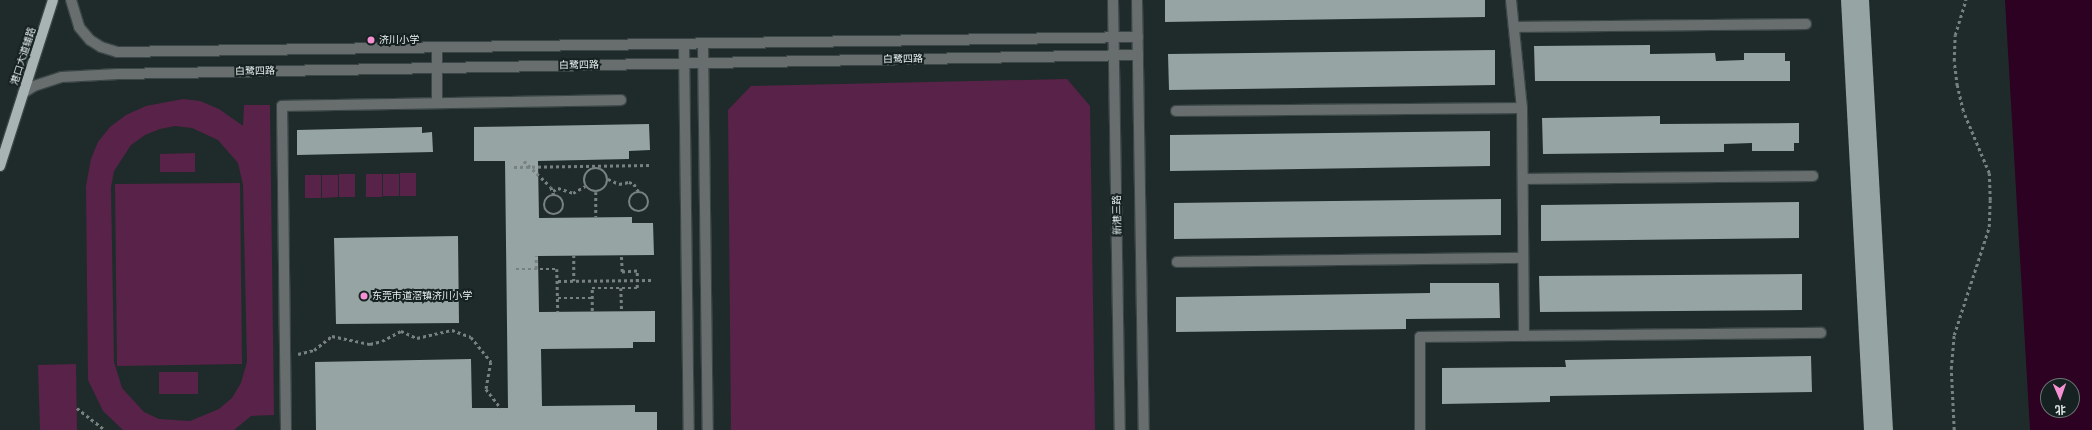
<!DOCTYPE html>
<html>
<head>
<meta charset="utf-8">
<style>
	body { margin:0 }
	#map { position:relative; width:2092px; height:430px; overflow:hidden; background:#1f2b2a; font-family:Raleway,"Noto Sans SC",sans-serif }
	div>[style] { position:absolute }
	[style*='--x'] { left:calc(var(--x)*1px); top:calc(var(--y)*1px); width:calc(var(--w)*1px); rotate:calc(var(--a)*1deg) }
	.green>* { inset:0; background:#592248 }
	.water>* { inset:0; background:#2d0121 }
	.building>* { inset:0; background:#96a4a3 }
	.path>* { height:2.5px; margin-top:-1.25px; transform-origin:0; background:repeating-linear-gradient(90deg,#778180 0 3px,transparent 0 6px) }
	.path>.ring { margin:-1.25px; padding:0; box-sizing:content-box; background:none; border:2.5px solid #778180; border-radius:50% }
	.roads { filter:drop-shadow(1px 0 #3b4646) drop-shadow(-1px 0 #3b4646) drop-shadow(0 1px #3b4646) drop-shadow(0 -1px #3b4646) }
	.minor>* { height:10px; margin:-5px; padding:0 5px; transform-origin:5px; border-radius:5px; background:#686e6e }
	.major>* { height:10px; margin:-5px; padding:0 5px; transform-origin:5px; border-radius:5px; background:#a8b4b3 }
	.dots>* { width:11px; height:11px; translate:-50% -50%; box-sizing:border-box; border:2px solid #162121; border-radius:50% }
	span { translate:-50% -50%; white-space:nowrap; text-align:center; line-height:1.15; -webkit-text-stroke:4px #162121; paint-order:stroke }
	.poi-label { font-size:10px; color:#e8efef }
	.left { translate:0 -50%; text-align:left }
	.street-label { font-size:10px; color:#e8efef }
	.north { position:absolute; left:2040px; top:378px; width:40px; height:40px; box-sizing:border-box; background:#162121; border:1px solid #6a7373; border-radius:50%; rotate:178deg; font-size:11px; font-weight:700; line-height:16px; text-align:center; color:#e8efef }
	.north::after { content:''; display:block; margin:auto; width:14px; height:18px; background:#f591d2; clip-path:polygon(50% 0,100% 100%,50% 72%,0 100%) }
</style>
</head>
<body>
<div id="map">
	<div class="green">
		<i style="clip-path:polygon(1067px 79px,1090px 106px,1095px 430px,731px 430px,728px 110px,751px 86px)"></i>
		<i style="clip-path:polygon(evenodd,183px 99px,200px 101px,219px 109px,243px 126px,244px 105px,270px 105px,274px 415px,251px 416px,234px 430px,123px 430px,103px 411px,88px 380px,86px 186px,91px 159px,98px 142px,110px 127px,126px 115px,146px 106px,183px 99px,175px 126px,192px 128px,218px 140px,238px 163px,243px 185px,247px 362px,241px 383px,232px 398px,219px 409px,190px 421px,159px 419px,144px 412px,122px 388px,114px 362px,111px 187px,114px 171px,131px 145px,145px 135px,160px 129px,175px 126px)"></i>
		<i style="clip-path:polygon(195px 153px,195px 172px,160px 172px,160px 154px)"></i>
		<i style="clip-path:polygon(416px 173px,416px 196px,400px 196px,400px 173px)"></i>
		<i style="clip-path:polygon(339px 174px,355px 174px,355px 197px,339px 197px)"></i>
		<i style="clip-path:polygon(366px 174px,382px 174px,382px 197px,366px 197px)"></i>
		<i style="clip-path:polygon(383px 174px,399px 174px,399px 196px,383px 196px)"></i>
		<i style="clip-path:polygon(305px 175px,321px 175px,321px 198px,305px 198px)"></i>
		<i style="clip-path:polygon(322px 175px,338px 175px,338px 197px,322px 198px)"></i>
		<i style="clip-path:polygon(240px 183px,242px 364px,117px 366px,115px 184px)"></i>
		<i style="clip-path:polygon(76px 364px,77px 430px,40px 430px,38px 365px)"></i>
		<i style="clip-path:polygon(159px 372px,198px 372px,198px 394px,159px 394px)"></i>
	</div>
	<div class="water">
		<i style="clip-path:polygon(evenodd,2005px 0,2092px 0,2092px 430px,2030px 430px,2005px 0,2048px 386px,2072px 386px,2072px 410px,2048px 410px,2048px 386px)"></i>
	</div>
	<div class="building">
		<i style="clip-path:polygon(1165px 0,1485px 0,1485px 17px,1165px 22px)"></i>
		<i style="clip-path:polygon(1841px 0,1869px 0,1893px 430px,1864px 430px)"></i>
		<i style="clip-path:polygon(1650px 45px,1650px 54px,1715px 53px,1716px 61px,1744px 60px,1744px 53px,1785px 53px,1785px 61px,1790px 61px,1790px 81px,1535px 81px,1534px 46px)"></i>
		<i style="clip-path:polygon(1495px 50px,1495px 85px,1169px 90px,1168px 54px)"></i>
		<i style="clip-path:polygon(1660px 116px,1660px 124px,1799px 123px,1799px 143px,1794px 143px,1794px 151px,1752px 151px,1752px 143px,1724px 144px,1724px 152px,1543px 154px,1542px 118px)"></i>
		<i style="clip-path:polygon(649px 124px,650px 150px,629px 151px,629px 159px,538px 161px,539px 218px,632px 217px,632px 223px,653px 223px,654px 255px,538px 256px,539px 312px,655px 311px,655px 342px,633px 342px,633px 348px,541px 349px,542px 406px,635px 405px,635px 412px,657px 412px,657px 430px,316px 430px,315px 362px,471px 359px,472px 408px,508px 408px,505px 161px,474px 161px,474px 127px)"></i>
		<i style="clip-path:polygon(422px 127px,422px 133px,432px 132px,433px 152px,297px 155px,297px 130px)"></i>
		<i style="clip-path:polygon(1490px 131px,1490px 166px,1170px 171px,1170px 135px)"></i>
		<i style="clip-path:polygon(1501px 199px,1501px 235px,1174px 239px,1174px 203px)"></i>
		<i style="clip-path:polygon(1799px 202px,1799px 238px,1541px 241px,1541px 205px)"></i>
		<i style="clip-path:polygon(458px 236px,459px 323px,336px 324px,334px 238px)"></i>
		<i style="clip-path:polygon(1802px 274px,1802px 310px,1540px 312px,1539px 276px)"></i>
		<i style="clip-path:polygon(1430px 283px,1499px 283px,1500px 318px,1406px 319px,1406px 329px,1176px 332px,1176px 297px,1430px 293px)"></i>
		<i style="clip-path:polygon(1811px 356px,1812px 392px,1550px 396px,1550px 402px,1442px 404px,1442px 368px,1566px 367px,1565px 360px)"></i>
	</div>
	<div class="path">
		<i style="--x:524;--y:161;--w:37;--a:44"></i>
		<i style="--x:551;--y:187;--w:9;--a:69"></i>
		<i style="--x:514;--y:167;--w:137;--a:-0.8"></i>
		<i class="ring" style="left:584px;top:168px;width:21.5px;height:21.5px"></i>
		<i style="--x:608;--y:179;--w:12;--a:24"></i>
		<i style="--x:619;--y:184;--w:10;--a:-11"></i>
		<i style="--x:629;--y:182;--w:5;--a:22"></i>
		<i style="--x:634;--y:184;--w:9;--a:58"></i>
		<i style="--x:553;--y:191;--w:6;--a:-31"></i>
		<i style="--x:558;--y:188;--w:16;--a:18"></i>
		<i style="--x:573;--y:193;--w:14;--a:-30"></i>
		<i class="ring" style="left:629px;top:192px;width:17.5px;height:17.5px"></i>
		<i style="--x:596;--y:192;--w:25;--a:90"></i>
		<i class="ring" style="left:544px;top:195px;width:17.5px;height:17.5px"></i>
		<i style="--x:574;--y:255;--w:26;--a:90"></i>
		<i style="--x:516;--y:269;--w:41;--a:0"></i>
		<i style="--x:557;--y:269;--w:43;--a:88.7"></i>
		<i style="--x:536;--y:269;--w:13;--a:-90"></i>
		<i style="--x:558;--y:281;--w:95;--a:-0.6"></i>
		<i style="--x:621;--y:288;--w:23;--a:88"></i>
		<i style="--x:558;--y:298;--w:34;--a:0"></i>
		<i style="--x:592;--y:311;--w:23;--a:-90"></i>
		<i style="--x:592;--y:288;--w:45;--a:0"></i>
		<i style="--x:637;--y:288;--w:17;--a:-90"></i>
		<i style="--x:637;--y:271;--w:15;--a:176"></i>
		<i style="--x:622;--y:272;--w:17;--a:-93"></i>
		<i style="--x:298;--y:354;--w:16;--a:-14"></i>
		<i style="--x:314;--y:350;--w:23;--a:-38"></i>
		<i style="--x:332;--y:336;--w:39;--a:12"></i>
		<i style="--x:370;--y:344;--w:12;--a:-14"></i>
		<i style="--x:382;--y:341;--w:21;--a:-28"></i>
		<i style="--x:401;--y:331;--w:17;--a:24"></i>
		<i style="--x:417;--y:338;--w:36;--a:-13"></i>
		<i style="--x:452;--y:330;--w:20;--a:20"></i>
		<i style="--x:471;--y:337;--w:32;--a:51"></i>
		<i style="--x:491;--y:362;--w:27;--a:100"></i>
		<i style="--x:486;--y:389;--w:24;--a:52"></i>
		<i style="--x:77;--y:408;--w:36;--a:38"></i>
		<i style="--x:1954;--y:430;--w:61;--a:-92.8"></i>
		<i style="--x:1951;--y:369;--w:34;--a:-85"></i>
		<i style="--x:1954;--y:335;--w:114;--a:-72"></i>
		<i style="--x:1989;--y:227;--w:27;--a:-88"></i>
		<i style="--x:1990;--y:200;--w:27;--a:-92"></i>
		<i style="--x:1989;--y:173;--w:67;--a:-112.8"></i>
		<i style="--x:1963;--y:111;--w:26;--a:-103"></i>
		<i style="--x:1957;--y:86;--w:25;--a:-97"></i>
		<i style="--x:1954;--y:61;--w:26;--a:-88"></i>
		<i style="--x:1955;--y:35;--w:37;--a:-73"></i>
	</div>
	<div class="roads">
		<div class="minor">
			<i style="--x:71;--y:0;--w:28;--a:73"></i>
			<i style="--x:79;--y:27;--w:17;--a:50"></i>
			<i style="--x:90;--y:40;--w:13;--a:32"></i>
			<i style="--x:101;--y:47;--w:17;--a:17"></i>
			<i style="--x:117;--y:52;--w:1021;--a:-0.84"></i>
			<i style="--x:1113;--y:0;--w:430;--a:89.1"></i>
			<i style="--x:1137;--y:0;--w:430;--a:89.1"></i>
			<i style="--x:1511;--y:0;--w:109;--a:84.2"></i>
			<i style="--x:1522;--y:108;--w:228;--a:89.5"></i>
			<i style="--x:1514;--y:27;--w:292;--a:-0.6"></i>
			<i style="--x:703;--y:44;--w:386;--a:89.3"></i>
			<i style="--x:684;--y:45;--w:385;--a:89.3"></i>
			<i style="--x:23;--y:93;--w:13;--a:-32"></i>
			<i style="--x:34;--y:86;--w:29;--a:-18"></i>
			<i style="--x:62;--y:77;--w:56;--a:-3.1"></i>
			<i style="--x:118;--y:74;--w:1020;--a:-1.07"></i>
			<i style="--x:437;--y:103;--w:55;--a:-90"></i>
			<i style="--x:1176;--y:111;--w:346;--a:-0.5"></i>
			<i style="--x:1523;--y:179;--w:290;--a:-0.6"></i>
			<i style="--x:1177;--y:262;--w:346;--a:-0.7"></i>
			<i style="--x:286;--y:430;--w:324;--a:-90.7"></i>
			<i style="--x:282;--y:106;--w:339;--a:-1"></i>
			<i style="--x:1420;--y:430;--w:93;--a:-90"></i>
			<i style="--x:1420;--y:337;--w:401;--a:-0.6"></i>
		</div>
		<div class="major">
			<i style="--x:0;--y:166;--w:174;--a:-72.3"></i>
		</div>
	</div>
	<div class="dots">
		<i style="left:371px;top:40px;background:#f591d2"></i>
		<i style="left:364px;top:296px;background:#f591d2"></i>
	</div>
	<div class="poi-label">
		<span class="left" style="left:379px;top:40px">济川小学</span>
		<span class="left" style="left:372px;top:296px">东莞市道滘镇济川小学</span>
	</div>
	<div class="street-label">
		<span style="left:23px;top:56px;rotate:-72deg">港口大道辅路</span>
		<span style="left:903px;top:59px;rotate:-1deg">白鹭四路</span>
		<span style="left:579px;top:65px;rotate:-1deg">白鹭四路</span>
		<span style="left:255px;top:71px;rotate:-1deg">白鹭四路</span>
		<span style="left:1117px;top:215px;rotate:-91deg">新港三路</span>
	</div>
	<div class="north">北</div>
</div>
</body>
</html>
